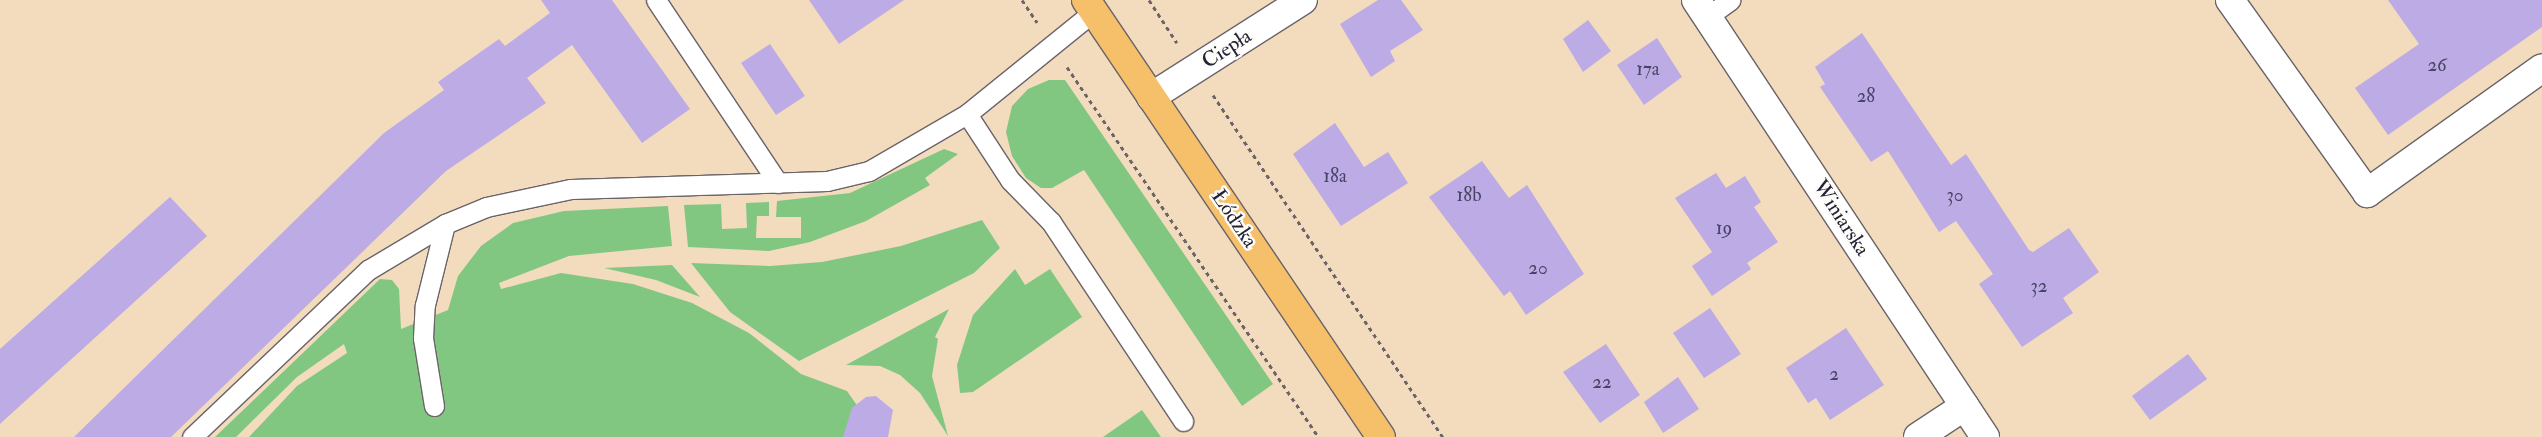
<!DOCTYPE html>
<html>
<head>
<meta charset="utf-8">
<style>
	body { margin:0 }
	#map { position:relative; width:2542px; height:437px; overflow:hidden; background:#f2dcbd; font-family:"IM FELL Double Pica",serif }
	div>[style] { position:absolute }
	[style*='--x'] { left:calc(var(--x)*1px); top:calc(var(--y)*1px); width:calc(var(--w)*1px); rotate:calc(var(--a)*1deg) }
	.green>* { inset:0; background:#81c782 }
	.building>* { inset:0; background:#bcabe5 }
	.path>* { height:3px; margin-top:-1.5px; transform-origin:0; background:repeating-linear-gradient(90deg,#6b6368 0 4px,transparent 0 8px) }
	.roads { filter:drop-shadow(1px 0 #6b6368) drop-shadow(-1px 0 #6b6368) drop-shadow(0 1px #6b6368) drop-shadow(0 -1px #6b6368) }
	.service>* { height:19px; margin:-9.5px; padding:0 9.5px; transform-origin:9.5px; border-radius:9.5px; background:#fff }
	.minor>* { height:28px; margin:-14px; padding:0 14px; transform-origin:14px; border-radius:14px; background:#fff }
	.primary>* { height:28px; margin:-14px; padding:0 14px; transform-origin:14px; border-radius:14px; background:#f6c06b }
	span { translate:-50% -50%; white-space:nowrap; text-align:center; line-height:1.15; -webkit-text-stroke:5px #fdfcf7; paint-order:stroke }
	.number-label { font-size:19px; color:#484466 }
	.number-label span { -webkit-text-stroke-width:0 }
	.street-label { font-size:21px; color:#22223b }
</style>
</head>
<body>
<div id="map">
	<div class="green">
		<i style="clip-path:polygon(1049px 80px,1065px 80px,1273px 384px,1242px 406px,1084px 170px,1052px 188px,1041px 188px,1026px 178px,1012px 156px,1006px 132px,1012px 106px,1028px 89px)"></i>
		<i style="clip-path:polygon(944px 149px,958px 154px,925px 178px,930px 185px,866px 221px,810px 242px,769px 251px,688px 247px,684px 205px,721px 204px,722px 229px,747px 228px,746px 203px,769px 202px,769px 216px,757px 216px,756px 238px,801px 238px,801px 217px,776px 217px,777px 201px,850px 193px)"></i>
		<i style="clip-path:polygon(668px 206px,672px 246px,569px 256px,499px 283px,501px 289px,561px 273px,633px 284px,692px 303px,749px 333px,801px 374px,847px 391px,879px 437px,249px 437px,297px 386px,347px 353px,344px 344px,297px 377px,236px 437px,215px 437px,380px 279px,392px 280px,399px 289px,401px 329px,448px 310px,458px 276px,481px 246px,513px 223px,564px 211px)"></i>
		<i style="clip-path:polygon(982px 220px,1000px 248px,974px 273px,799px 361px,730px 312px,691px 263px,770px 266px,822px 262px,901px 246px)"></i>
		<i style="clip-path:polygon(672px 265px,700px 297px,656px 280px,604px 268px)"></i>
		<i style="clip-path:polygon(1015px 269px,1025px 285px,1050px 269px,1082px 317px,973px 392px,960px 393px,957px 365px,973px 315px)"></i>
		<i style="clip-path:polygon(949px 309px,935px 337px,938px 339px,932px 376px,948px 436px,920px 393px,900px 375px,880px 366px,846px 365px)"></i>
		<i style="clip-path:polygon(1142px 410px,1161px 437px,1103px 437px,1119px 426px)"></i>
	</div>
	<div class="building">
		<i style="clip-path:polygon(541px 0,612px 0,690px 109px,642px 143px,572px 45px,527px 78px,546px 103px,446px 171px,171px 437px,74px 437px,384px 133px,444px 90px,438px 82px,499px 39px,505px 46px,550px 13px)"></i>
		<i style="clip-path:polygon(809px 0,904px 0,839px 44px)"></i>
		<i style="clip-path:polygon(1378px 0,1401px 0,1423px 30px,1390px 51px,1395px 61px,1371px 77px,1340px 24px)"></i>
		<i style="clip-path:polygon(2388px 0,2542px 0,2542px 27px,2388px 135px,2355px 88px,2419px 44px)"></i>
		<i style="clip-path:polygon(1588px 20px,1611px 51px,1583px 72px,1563px 39px)"></i>
		<i style="clip-path:polygon(1862px 33px,1951px 165px,1966px 154px,2029px 250px,2033px 252px,2069px 228px,2099px 272px,2063px 298px,2073px 313px,2022px 347px,1979px 284px,1993px 274px,1956px 221px,1939px 232px,1888px 151px,1871px 162px,1820px 87px,1825px 84px,1815px 67px)"></i>
		<i style="clip-path:polygon(1657px 38px,1682px 77px,1644px 105px,1617px 65px)"></i>
		<i style="clip-path:polygon(770px 44px,805px 96px,776px 115px,741px 63px)"></i>
		<i style="clip-path:polygon(1335px 123px,1364px 167px,1388px 152px,1408px 183px,1341px 226px,1293px 154px)"></i>
		<i style="clip-path:polygon(1482px 161px,1509px 198px,1527px 185px,1584px 274px,1526px 315px,1510px 291px,1504px 296px,1429px 197px)"></i>
		<i style="clip-path:polygon(1716px 173px,1726px 188px,1745px 176px,1761px 202px,1754px 207px,1778px 242px,1747px 263px,1751px 269px,1712px 296px,1692px 266px,1712px 252px,1675px 198px)"></i>
		<i style="clip-path:polygon(170px 197px,207px 236px,0 424px,0 349px)"></i>
		<i style="clip-path:polygon(1710px 308px,1741px 354px,1704px 378px,1673px 333px)"></i>
		<i style="clip-path:polygon(1846px 328px,1884px 385px,1830px 420px,1816px 398px,1808px 403px,1786px 368px)"></i>
		<i style="clip-path:polygon(1606px 344px,1640px 395px,1600px 423px,1563px 372px)"></i>
		<i style="clip-path:polygon(2188px 354px,2207px 379px,2150px 420px,2132px 396px)"></i>
		<i style="clip-path:polygon(1678px 377px,1699px 409px,1663px 433px,1644px 402px)"></i>
		<i style="clip-path:polygon(876px 396px,893px 410px,888px 437px,843px 437px,852px 408px,866px 397px)"></i>
	</div>
	<div class="path">
		<i style="--x:1022;--y:0;--w:27;--a:56"></i>
		<i style="--x:1149;--y:0;--w:51;--a:56.9"></i>
		<i style="--x:1067;--y:67;--w:447;--a:55.8"></i>
		<i style="--x:1213;--y:95;--w:412;--a:56.1"></i>
	</div>
	<div class="roads">
		<div class="service">
			<i style="--x:656;--y:0;--w:220;--a:56.3"></i>
			<i style="--x:1707;--y:17;--w:29;--a:-36"></i>
			<i style="--x:967;--y:114;--w:79;--a:56.9"></i>
			<i style="--x:1010;--y:180;--w:59;--a:45.7"></i>
			<i style="--x:1051;--y:222;--w:239;--a:56.4"></i>
			<i style="--x:434;--y:406;--w:69;--a:-99.2"></i>
			<i style="--x:423;--y:338;--w:33;--a:-87"></i>
			<i style="--x:425;--y:305;--w:83;--a:-76.1"></i>
			<i style="--x:192;--y:437;--w:243;--a:-43.5"></i>
			<i style="--x:368;--y:270;--w:90;--a:-30.9"></i>
			<i style="--x:445;--y:224;--w:44;--a:-22.5"></i>
			<i style="--x:486;--y:207;--w:87;--a:-12"></i>
			<i style="--x:571;--y:189;--w:256;--a:-1.8"></i>
			<i style="--x:827;--y:181;--w:43;--a:-13.4"></i>
			<i style="--x:869;--y:171;--w:113;--a:-30.2"></i>
			<i style="--x:967;--y:114;--w:164;--a:-39"></i>
		</div>
		<div class="minor">
			<i style="--x:1696;--y:0;--w:524;--a:56.52"></i>
			<i style="--x:2230;--y:0;--w:237;--a:54.6"></i>
			<i style="--x:2367;--y:193;--w:215;--a:-35.5"></i>
			<i style="--x:1151;--y:97;--w:180;--a:-32.5"></i>
			<i style="--x:1918;--y:437;--w:56;--a:-33.4"></i>
		</div>
		<div class="primary">
			<i style="--x:1086;--y:0;--w:527;--a:55.98"></i>
		</div>
	</div>
	<div class="number-label">
		<span style="left:2437px;top:66px">26</span>
		<span style="left:1648px;top:70px">17a</span>
		<span style="left:1866px;top:97px">28</span>
		<span style="left:1335px;top:177px">18a</span>
		<span style="left:1469px;top:196px">18b</span>
		<span style="left:1955px;top:196px">30</span>
		<span style="left:1724px;top:229px">19</span>
		<span style="left:1538px;top:269px">20</span>
		<span style="left:2039px;top:287px">32</span>
		<span style="left:1834px;top:375px">2</span>
		<span style="left:1602px;top:383px">22</span>
	</div>
	<div class="street-label">
		<span style="left:1227px;top:49px;rotate:-33deg">Ciepła</span>
		<span style="left:1841px;top:218px;rotate:57deg">Winiarska</span>
		<span style="left:1234px;top:219px;rotate:56deg">Łódzka</span>
	</div>
</div>
</body>
</html>
